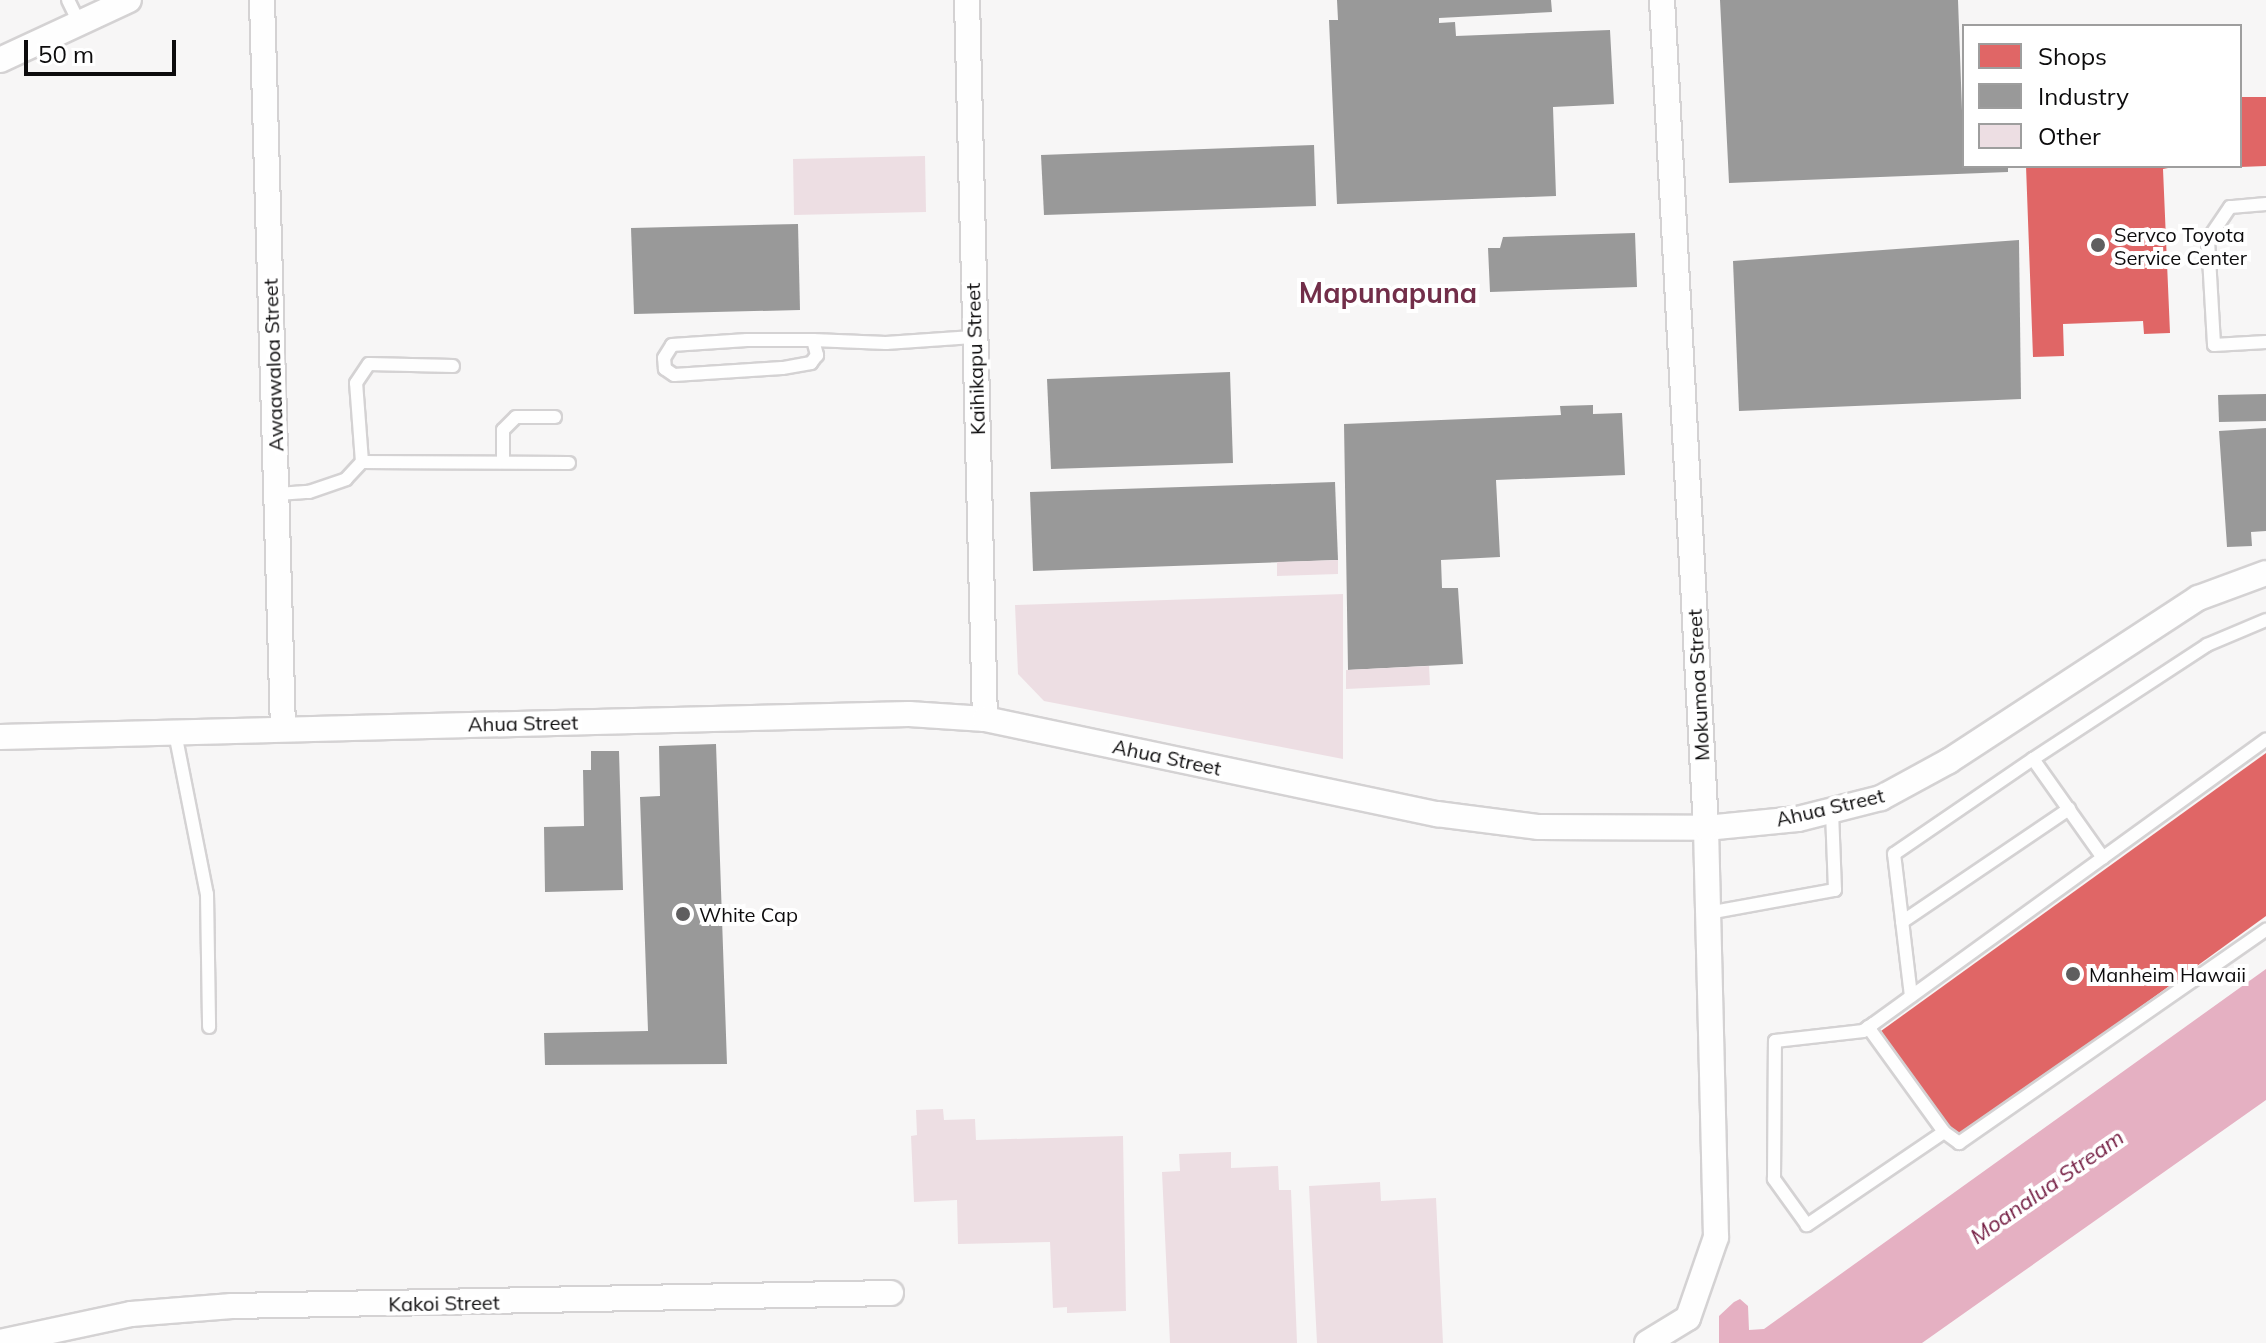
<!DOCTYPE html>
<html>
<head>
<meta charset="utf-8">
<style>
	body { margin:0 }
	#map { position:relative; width:2266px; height:1343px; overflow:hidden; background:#f7f6f6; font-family:Mulish,sans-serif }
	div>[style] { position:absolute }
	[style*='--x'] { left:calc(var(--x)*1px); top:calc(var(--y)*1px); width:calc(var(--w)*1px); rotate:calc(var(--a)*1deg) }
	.water>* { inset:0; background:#e5b0c2 }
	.shops>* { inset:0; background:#e06666 }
	.industry>* { inset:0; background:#999 }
	.building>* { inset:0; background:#eddee3 }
	.roads { filter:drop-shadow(2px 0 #d4d2d3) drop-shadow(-2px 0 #d4d2d3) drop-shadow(0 2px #d4d2d3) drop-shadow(0 -2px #d4d2d3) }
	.lane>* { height:12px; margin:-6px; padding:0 6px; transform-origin:6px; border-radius:6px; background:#fefefe }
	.street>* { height:24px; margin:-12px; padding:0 12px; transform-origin:12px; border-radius:12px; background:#fefefe }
	.dots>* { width:22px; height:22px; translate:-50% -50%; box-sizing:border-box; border:4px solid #fff; border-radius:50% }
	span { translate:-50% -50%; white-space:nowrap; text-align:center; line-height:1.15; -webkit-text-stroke:8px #fff; paint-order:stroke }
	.poi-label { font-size:20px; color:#0d0c0d }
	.left { translate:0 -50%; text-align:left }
	.street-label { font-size:20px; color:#0d0c0d }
	.water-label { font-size:22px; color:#741e43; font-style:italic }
	.district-label { font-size:28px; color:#722e49; font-weight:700 }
	.legend { position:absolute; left:1962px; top:24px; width:280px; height:144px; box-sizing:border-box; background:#fff; border:2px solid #9e9e9e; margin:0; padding:10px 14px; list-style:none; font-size:24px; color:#0d0c0d }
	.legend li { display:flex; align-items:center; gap:16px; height:40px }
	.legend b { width:40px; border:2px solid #9e9e9e }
	.scale { position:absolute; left:24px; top:40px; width:152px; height:36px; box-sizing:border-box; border:4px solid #0d0c0d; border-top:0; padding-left:10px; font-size:24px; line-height:28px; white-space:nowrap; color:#0d0c0d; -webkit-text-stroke:6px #fff; paint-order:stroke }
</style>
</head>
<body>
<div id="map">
	<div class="water">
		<i style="clip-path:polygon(2266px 969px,2266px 1100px,1922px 1343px,1719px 1343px,1719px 1316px,1734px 1302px,1740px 1299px,1748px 1306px,1749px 1330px,1764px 1329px)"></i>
	</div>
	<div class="shops">
		<i style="clip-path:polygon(2240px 97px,2266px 97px,2266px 166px,2240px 167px)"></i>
		<i style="clip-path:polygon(2026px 166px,2178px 166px,2163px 169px,2170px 333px,2144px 334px,2143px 321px,2063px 324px,2064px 356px,2033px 357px)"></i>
		<i style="clip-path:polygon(2266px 753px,2266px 916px,1958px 1139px,1881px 1031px)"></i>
	</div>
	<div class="industry">
		<i style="clip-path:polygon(1337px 0,1551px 0,1552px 12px,1439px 18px,1439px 23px,1455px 22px,1456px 36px,1610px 30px,1614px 104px,1553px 107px,1556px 196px,1337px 204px,1329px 20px,1338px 20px)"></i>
		<i style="clip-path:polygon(1720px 0,1958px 0,1964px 166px,2008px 166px,2008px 172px,1729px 183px)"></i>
		<i style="clip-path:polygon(1314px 145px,1316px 206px,1044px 215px,1041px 155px)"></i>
		<i style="clip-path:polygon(798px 224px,800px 310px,634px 314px,631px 228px)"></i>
		<i style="clip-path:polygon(1635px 233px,1637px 287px,1490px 292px,1488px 248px,1500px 248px,1503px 237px)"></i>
		<i style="clip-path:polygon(2019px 240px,2021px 399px,1739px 411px,1733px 261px)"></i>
		<i style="clip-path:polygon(1230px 372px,1233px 463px,1051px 469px,1047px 379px)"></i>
		<i style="clip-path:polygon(2266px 394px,2266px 421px,2219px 422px,2218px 395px)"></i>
		<i style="clip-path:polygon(1593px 405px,1593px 414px,1622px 413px,1625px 475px,1496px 480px,1500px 557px,1441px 560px,1442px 588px,1458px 588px,1463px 664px,1348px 670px,1344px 424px,1561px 415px,1560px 406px)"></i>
		<i style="clip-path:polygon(2266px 428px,2266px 531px,2251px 532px,2252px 546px,2227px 547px,2219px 431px)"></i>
		<i style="clip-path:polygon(1335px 482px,1338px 560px,1033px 571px,1030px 492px)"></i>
		<i style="clip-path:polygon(716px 744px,727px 1064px,545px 1065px,544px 1033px,648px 1031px,640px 797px,660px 796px,659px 746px)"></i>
		<i style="clip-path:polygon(591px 751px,619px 751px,623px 890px,545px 892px,544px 827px,584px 826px,583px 770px,591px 770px)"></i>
	</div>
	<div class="building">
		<i style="clip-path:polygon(925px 156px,926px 212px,794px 215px,793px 159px)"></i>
		<i style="clip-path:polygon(1338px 560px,1338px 574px,1277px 576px,1277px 562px)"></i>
		<i style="clip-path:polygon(1343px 594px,1343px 759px,1044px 701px,1018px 674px,1015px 605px)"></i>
		<i style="clip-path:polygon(1429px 666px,1430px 685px,1346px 689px,1346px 670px)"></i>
		<i style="clip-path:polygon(943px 1109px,944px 1120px,975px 1119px,976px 1140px,1123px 1136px,1126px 1311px,1067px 1313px,1067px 1307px,1053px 1308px,1050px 1242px,958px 1244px,957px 1200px,914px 1202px,911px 1136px,917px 1135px,916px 1110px)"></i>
		<i style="clip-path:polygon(1231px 1152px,1231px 1168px,1278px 1166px,1279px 1190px,1291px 1190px,1297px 1343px,1170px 1343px,1162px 1172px,1180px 1171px,1179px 1154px)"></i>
		<i style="clip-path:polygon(1380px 1182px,1381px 1201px,1436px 1198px,1443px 1343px,1317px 1343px,1309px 1186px)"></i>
	</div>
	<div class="roads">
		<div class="lane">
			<i style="--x:68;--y:0;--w:25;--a:64"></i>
			<i style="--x:2266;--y:204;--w:36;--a:175"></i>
			<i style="--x:2230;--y:207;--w:40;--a:124"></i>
			<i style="--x:2208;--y:240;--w:105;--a:86.7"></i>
			<i style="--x:2214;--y:345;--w:52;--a:-3.3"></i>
			<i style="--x:813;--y:340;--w:16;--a:75"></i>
			<i style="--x:817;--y:355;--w:10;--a:127"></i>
			<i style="--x:811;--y:363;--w:29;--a:170"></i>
			<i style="--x:782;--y:368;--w:108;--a:176.3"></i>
			<i style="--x:674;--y:375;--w:11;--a:-146"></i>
			<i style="--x:665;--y:369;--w:11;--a:-95"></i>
			<i style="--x:664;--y:358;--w:15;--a:-58"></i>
			<i style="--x:672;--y:345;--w:75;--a:-3.8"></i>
			<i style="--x:747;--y:340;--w:66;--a:0"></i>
			<i style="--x:813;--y:340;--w:73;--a:2.4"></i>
			<i style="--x:886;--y:343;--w:87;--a:-3.9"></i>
			<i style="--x:362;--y:462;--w:79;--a:-94.3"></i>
			<i style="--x:356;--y:383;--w:23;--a:-56"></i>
			<i style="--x:369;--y:364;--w:84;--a:1.4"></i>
			<i style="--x:503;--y:462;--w:32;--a:-90"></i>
			<i style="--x:503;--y:430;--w:18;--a:-45"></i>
			<i style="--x:516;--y:417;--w:39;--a:0"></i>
			<i style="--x:278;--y:494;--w:31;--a:-4"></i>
			<i style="--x:309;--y:492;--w:39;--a:-19"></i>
			<i style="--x:346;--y:479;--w:23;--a:-47"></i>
			<i style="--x:362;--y:462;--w:207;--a:0.3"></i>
			<i style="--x:175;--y:733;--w:164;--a:78.8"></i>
			<i style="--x:207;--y:894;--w:133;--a:89.1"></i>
			<i style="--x:2033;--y:759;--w:208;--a:-33.2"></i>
			<i style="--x:2207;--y:645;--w:64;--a:-23"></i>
			<i style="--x:1708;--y:913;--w:129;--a:-10.3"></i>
			<i style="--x:1835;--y:890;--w:79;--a:-92.2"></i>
			<i style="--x:1902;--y:922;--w:202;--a:-34.1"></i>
			<i style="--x:1911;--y:996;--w:143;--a:-96.8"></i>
			<i style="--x:1894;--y:854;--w:168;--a:-34.4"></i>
			<i style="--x:2033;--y:759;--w:121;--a:54.7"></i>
			<i style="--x:1868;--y:1027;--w:130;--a:54.1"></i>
			<i style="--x:1944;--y:1132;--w:166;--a:145.8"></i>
			<i style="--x:1807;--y:1225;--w:57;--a:-125.7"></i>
			<i style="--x:1774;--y:1179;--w:138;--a:-89.6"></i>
			<i style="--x:1775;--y:1041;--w:89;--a:-6.5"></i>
			<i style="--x:1863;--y:1031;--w:12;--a:-35"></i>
			<i style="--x:1873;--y:1024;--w:485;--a:-35.9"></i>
			<i style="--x:1944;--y:1132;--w:19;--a:36"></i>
			<i style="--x:1959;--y:1143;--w:374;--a:-34.8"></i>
		</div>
		<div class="street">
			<i style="--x:262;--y:0;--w:729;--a:88.35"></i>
			<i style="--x:967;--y:0;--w:719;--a:88.57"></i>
			<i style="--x:0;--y:60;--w:142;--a:-24.9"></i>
			<i style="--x:0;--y:737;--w:909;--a:-1.45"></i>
			<i style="--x:909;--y:714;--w:76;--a:3.8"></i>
			<i style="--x:985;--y:719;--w:462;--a:11.9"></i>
			<i style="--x:1437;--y:814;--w:103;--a:7.3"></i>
			<i style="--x:1539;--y:827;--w:167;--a:0.3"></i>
			<i style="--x:1706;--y:828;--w:92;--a:-5.6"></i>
			<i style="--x:1798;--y:819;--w:86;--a:-14.2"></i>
			<i style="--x:1881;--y:798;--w:77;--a:-28.6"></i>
			<i style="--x:1949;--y:761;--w:298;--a:-33.2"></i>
			<i style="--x:2198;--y:598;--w:72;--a:-20.2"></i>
			<i style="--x:0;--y:1342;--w:134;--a:-12.1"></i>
			<i style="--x:131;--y:1314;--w:101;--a:-4.5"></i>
			<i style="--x:232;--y:1306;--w:659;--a:-1.13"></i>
			<i style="--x:1647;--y:1343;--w:48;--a:-31.4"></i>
			<i style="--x:1688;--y:1318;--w:86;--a:-70.9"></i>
			<i style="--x:1716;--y:1237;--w:409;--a:-91.4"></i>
			<i style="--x:1706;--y:828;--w:829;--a:-93.04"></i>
		</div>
	</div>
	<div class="dots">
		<i style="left:2098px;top:245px;background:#5f5e5f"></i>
		<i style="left:683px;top:914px;background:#5f5e5f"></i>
		<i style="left:2073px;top:974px;background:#5f5e5f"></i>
	</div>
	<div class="poi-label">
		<span class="left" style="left:2114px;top:246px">Servco Toyota<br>Service Center</span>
		<span class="left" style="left:699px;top:914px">White Cap</span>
		<span class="left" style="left:2089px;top:974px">Manheim Hawaii</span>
	</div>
	<div class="street-label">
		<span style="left:975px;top:359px;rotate:-92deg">Kaihikapu Street</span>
		<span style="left:273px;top:365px;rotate:-92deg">Awaawaloa Street</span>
		<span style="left:1698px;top:685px;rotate:-93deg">Mokumoa Street</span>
		<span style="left:523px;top:723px;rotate:-1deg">Ahua Street</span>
		<span style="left:1167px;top:757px;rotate:12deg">Ahua Street</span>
		<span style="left:1830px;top:807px;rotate:-13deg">Ahua Street</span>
		<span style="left:444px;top:1303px;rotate:-1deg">Kakoi Street</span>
	</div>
	<div class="water-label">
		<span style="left:2047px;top:1187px;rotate:-35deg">Moanalua Stream</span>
	</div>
	<div class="district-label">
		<span style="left:1388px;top:293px">Mapunapuna</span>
	</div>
	<ul class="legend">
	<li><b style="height:22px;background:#e06666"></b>Shops</li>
	<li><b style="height:22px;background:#999"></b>Industry</li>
	<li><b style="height:22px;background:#eddee3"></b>Other</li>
	</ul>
	<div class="scale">50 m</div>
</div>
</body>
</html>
